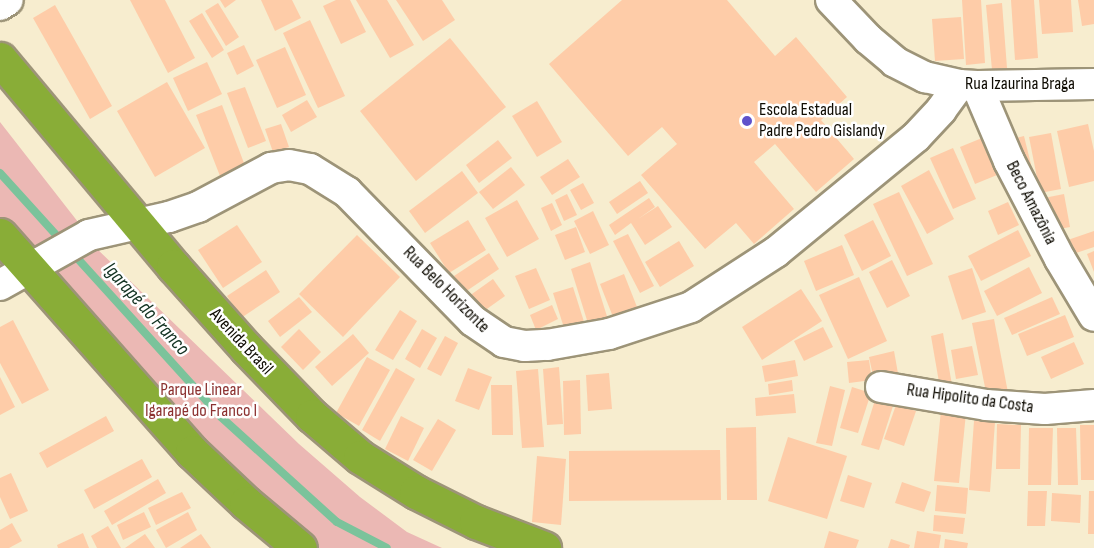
<!DOCTYPE html>
<html>
<head>
<meta charset="utf-8">
<style>
	body { margin:0 }
	#map { position:relative; width:1094px; height:548px; overflow:hidden; background:#f7edcf; font-family:"Sofia Sans Condensed",sans-serif }
	div>[style] { position:absolute }
	[style*='--x'] { left:calc(var(--x)*1px); top:calc(var(--y)*1px); width:calc(var(--w)*1px); rotate:calc(var(--a)*1deg) }
	.green>* { inset:0; background:#ebb8b4 }
	.stream>* { height:8px; margin:-4px; padding:0 4px; transform-origin:4px; border-radius:4px; background:#7bc39b }
	.building>* { inset:0; background:#fecca8 }
	.roads { filter:drop-shadow(2px 0 #9d9478) drop-shadow(-2px 0 #9d9478) drop-shadow(0 2px #9d9478) drop-shadow(0 -2px #9d9478) }
	.street>* { height:30px; margin:-15px; padding:0 15px; transform-origin:15px; border-radius:15px; background:#fff }
	.highway>* { height:33px; margin:-16.5px; padding:0 16.5px; transform-origin:16.5px; border-radius:16.5px; background:#89ad37 }
	.dots>* { width:16px; height:16px; translate:-50% -50%; box-sizing:border-box; border:3px solid #fff; border-radius:50% }
	span { translate:-50% -50%; white-space:nowrap; text-align:center; line-height:1.15; -webkit-text-stroke:5px #fff; paint-order:stroke }
	.street-label { font-size:18px; color:#0f0c03 }
	.poi-label { font-size:18px; color:#0f0c03 }
	.left { translate:0 -50%; text-align:left }
	.park-label { font-size:18px; color:#8c3231 }
	.water-label { font-size:20px; color:#123222; font-style:italic }
</style>
</head>
<body>
<div id="map">
	<div class="green">
		<i style="clip-path:polygon(0 122px,78px 222px,94px 246px,299px 444px,360px 497px,407px 532px,442px 548px,311px 548px,293px 537px,0 226px)"></i>
	</div>
	<div class="stream">
		<i style="--x:0;--y:173;--w:329;--a:47.8"></i>
		<i style="--x:221;--y:417;--w:156;--a:42.2"></i>
		<i style="--x:337;--y:522;--w:56;--a:27.5"></i>
	</div>
	<div class="building">
		<i style="clip-path:polygon(130px 0,165px 0,195px 58px,168px 73px)"></i>
		<i style="clip-path:polygon(220px 0,236px 0,225px 8px)"></i>
		<i style="clip-path:polygon(261px 0,292px 0,301px 18px,275px 31px)"></i>
		<i style="clip-path:polygon(336px 0,350px 0,366px 32px,341px 44px,323px 6px)"></i>
		<i style="clip-path:polygon(356px 0,387px 0,414px 45px,390px 58px)"></i>
		<i style="clip-path:polygon(396px 0,442px 0,455px 20px,423px 41px)"></i>
		<i style="clip-path:polygon(622px 0,727px 0,775px 56px,796px 37px,847px 97px,821px 120px,854px 159px,816px 192px,775px 144px,754px 162px,794px 209px,754px 244px,736px 223px,705px 249px,641px 175px,677px 144px,662px 127px,628px 156px,549px 64px)"></i>
		<i style="clip-path:polygon(962px 0,981px 0,985px 63px,966px 65px)"></i>
		<i style="clip-path:polygon(1011px 0,1034px 0,1038px 58px,1015px 60px)"></i>
		<i style="clip-path:polygon(1039px 0,1071px 0,1073px 32px,1042px 34px)"></i>
		<i style="clip-path:polygon(1078px 0,1094px 0,1094px 24px,1082px 26px)"></i>
		<i style="clip-path:polygon(218px 3px,239px 37px,226px 46px,205px 11px)"></i>
		<i style="clip-path:polygon(1002px 3px,1007px 68px,992px 70px,986px 5px)"></i>
		<i style="clip-path:polygon(55px 5px,112px 106px,90px 119px,33px 18px)"></i>
		<i style="clip-path:polygon(202px 13px,224px 50px,212px 58px,189px 21px)"></i>
		<i style="clip-path:polygon(961px 17px,964px 59px,935px 61px,932px 19px)"></i>
		<i style="clip-path:polygon(310px 20px,345px 96px,318px 108px,283px 33px)"></i>
		<i style="clip-path:polygon(450px 38px,506px 107px,416px 181px,360px 111px)"></i>
		<i style="clip-path:polygon(244px 45px,254px 66px,237px 75px,227px 53px)"></i>
		<i style="clip-path:polygon(285px 47px,306px 95px,277px 108px,256px 60px)"></i>
		<i style="clip-path:polygon(207px 62px,222px 94px,188px 111px,173px 78px)"></i>
		<i style="clip-path:polygon(167px 82px,205px 148px,155px 177px,117px 111px)"></i>
		<i style="clip-path:polygon(245px 87px,266px 141px,248px 148px,227px 93px)"></i>
		<i style="clip-path:polygon(307px 100px,317px 117px,291px 132px,282px 115px)"></i>
		<i style="clip-path:polygon(537px 101px,562px 142px,537px 157px,512px 116px)"></i>
		<i style="clip-path:polygon(222px 105px,247px 171px,222px 181px,196px 115px)"></i>
		<i style="clip-path:polygon(281px 124px,289px 147px,273px 152px,265px 129px)"></i>
		<i style="clip-path:polygon(1088px 124px,1094px 151px,1094px 181px,1069px 187px,1057px 131px)"></i>
		<i style="clip-path:polygon(1051px 133px,1061px 189px,1040px 193px,1029px 137px)"></i>
		<i style="clip-path:polygon(1024px 136px,1035px 181px,1012px 139px)"></i>
		<i style="clip-path:polygon(982px 138px,997px 175px,975px 184px,960px 147px)"></i>
		<i style="clip-path:polygon(498px 140px,512px 158px,479px 183px,466px 165px)"></i>
		<i style="clip-path:polygon(953px 148px,976px 199px,953px 209px,930px 158px)"></i>
		<i style="clip-path:polygon(568px 159px,580px 177px,552px 195px,540px 177px)"></i>
		<i style="clip-path:polygon(511px 167px,525px 185px,493px 209px,479px 192px)"></i>
		<i style="clip-path:polygon(929px 170px,954px 219px,927px 234px,901px 186px)"></i>
		<i style="clip-path:polygon(462px 171px,478px 193px,425px 233px,409px 211px)"></i>
		<i style="clip-path:polygon(640px 181px,648px 193px,617px 214px,609px 202px)"></i>
		<i style="clip-path:polygon(583px 183px,594px 203px,581px 210px,570px 190px)"></i>
		<i style="clip-path:polygon(899px 192px,933px 264px,907px 276px,873px 204px)"></i>
		<i style="clip-path:polygon(567px 194px,577px 215px,564px 221px,555px 200px)"></i>
		<i style="clip-path:polygon(1064px 194px,1070px 227px,1049px 231px,1044px 198px)"></i>
		<i style="clip-path:polygon(649px 198px,655px 207px,638px 219px,658px 206px,672px 227px,645px 245px,631px 223px,615px 235px,609px 225px)"></i>
		<i style="clip-path:polygon(517px 200px,539px 239px,507px 257px,485px 218px)"></i>
		<i style="clip-path:polygon(1008px 202px,1019px 225px,998px 235px,988px 211px)"></i>
		<i style="clip-path:polygon(552px 203px,562px 225px,551px 231px,541px 208px)"></i>
		<i style="clip-path:polygon(593px 211px,609px 245px,590px 254px,574px 221px)"></i>
		<i style="clip-path:polygon(468px 220px,486px 250px,449px 273px,430px 243px)"></i>
		<i style="clip-path:polygon(873px 220px,891px 256px,862px 271px,844px 235px)"></i>
		<i style="clip-path:polygon(237px 225px,262px 262px,223px 288px,198px 250px)"></i>
		<i style="clip-path:polygon(576px 227px,585px 252px,565px 260px,555px 235px)"></i>
		<i style="clip-path:polygon(1018px 230px,1031px 256px,981px 281px,968px 256px)"></i>
		<i style="clip-path:polygon(1094px 231px,1094px 247px,1061px 258px,1056px 244px)"></i>
		<i style="clip-path:polygon(628px 234px,654px 286px,640px 293px,613px 241px)"></i>
		<i style="clip-path:polygon(357px 235px,400px 277px,343px 337px,299px 294px)"></i>
		<i style="clip-path:polygon(679px 241px,694px 266px,660px 287px,645px 262px)"></i>
		<i style="clip-path:polygon(842px 245px,854px 275px,816px 291px,804px 261px)"></i>
		<i style="clip-path:polygon(1094px 251px,1094px 272px,1087px 254px)"></i>
		<i style="clip-path:polygon(489px 253px,499px 269px,465px 292px,454px 276px)"></i>
		<i style="clip-path:polygon(892px 260px,910px 296px,887px 308px,869px 272px)"></i>
		<i style="clip-path:polygon(590px 262px,610px 326px,591px 333px,571px 269px)"></i>
		<i style="clip-path:polygon(1029px 267px,1042px 293px,997px 316px,984px 291px)"></i>
		<i style="clip-path:polygon(536px 268px,550px 300px,529px 309px,515px 276px)"></i>
		<i style="clip-path:polygon(972px 268px,986px 312px,962px 320px,948px 276px)"></i>
		<i style="clip-path:polygon(266px 270px,280px 292px,241px 318px,227px 296px)"></i>
		<i style="clip-path:polygon(624px 274px,639px 312px,615px 322px,600px 284px)"></i>
		<i style="clip-path:polygon(859px 277px,887px 341px,848px 359px,819px 295px)"></i>
		<i style="clip-path:polygon(493px 279px,505px 296px,477px 316px,465px 299px)"></i>
		<i style="clip-path:polygon(573px 287px,585px 325px,565px 331px,553px 293px)"></i>
		<i style="clip-path:polygon(801px 289px,822px 321px,762px 360px,742px 327px)"></i>
		<i style="clip-path:polygon(299px 297px,312px 312px,280px 337px,268px 321px)"></i>
		<i style="clip-path:polygon(1052px 297px,1060px 314px,1012px 335px,1004px 318px)"></i>
		<i style="clip-path:polygon(552px 305px,558px 319px,536px 330px,530px 315px)"></i>
		<i style="clip-path:polygon(400px 310px,417px 321px,393px 360px,375px 350px)"></i>
		<i style="clip-path:polygon(1065px 315px,1074px 337px,1027px 356px,1018px 334px)"></i>
		<i style="clip-path:polygon(994px 319px,1009px 398px,988px 402px,972px 323px)"></i>
		<i style="clip-path:polygon(13px 320px,49px 390px,22px 404px,0 363px,0 327px)"></i>
		<i style="clip-path:polygon(823px 327px,833px 347px,804px 361px,794px 341px)"></i>
		<i style="clip-path:polygon(299px 329px,321px 352px,303px 370px,281px 347px)"></i>
		<i style="clip-path:polygon(422px 329px,437px 338px,420px 368px,405px 359px)"></i>
		<i style="clip-path:polygon(943px 333px,952px 385px,940px 388px,931px 336px)"></i>
		<i style="clip-path:polygon(353px 334px,369px 353px,332px 386px,315px 367px)"></i>
		<i style="clip-path:polygon(445px 336px,458px 343px,441px 376px,427px 369px)"></i>
		<i style="clip-path:polygon(1074px 342px,1084px 364px,1051px 379px,1041px 357px)"></i>
		<i style="clip-path:polygon(972px 346px,978px 375px,956px 379px,951px 350px)"></i>
		<i style="clip-path:polygon(894px 351px,899px 379px,875px 385px,869px 357px)"></i>
		<i style="clip-path:polygon(367px 357px,390px 370px,359px 426px,336px 413px)"></i>
		<i style="clip-path:polygon(795px 360px,798px 376px,765px 382px,762px 366px)"></i>
		<i style="clip-path:polygon(869px 360px,872px 380px,849px 383px,847px 362px)"></i>
		<i style="clip-path:polygon(559px 367px,563px 424px,547px 425px,543px 369px)"></i>
		<i style="clip-path:polygon(396px 368px,415px 379px,380px 441px,362px 430px)"></i>
		<i style="clip-path:polygon(468px 368px,492px 377px,479px 410px,455px 401px)"></i>
		<i style="clip-path:polygon(538px 369px,544px 447px,522px 448px,516px 371px)"></i>
		<i style="clip-path:polygon(609px 373px,612px 409px,588px 411px,586px 375px)"></i>
		<i style="clip-path:polygon(0 377px,15px 407px,0 415px)"></i>
		<i style="clip-path:polygon(580px 380px,581px 434px,564px 435px,563px 381px)"></i>
		<i style="clip-path:polygon(792px 380px,793px 391px,769px 395px,768px 384px)"></i>
		<i style="clip-path:polygon(491px 385px,512px 385px,513px 435px,492px 435px)"></i>
		<i style="clip-path:polygon(830px 386px,845px 390px,832px 446px,816px 443px)"></i>
		<i style="clip-path:polygon(852px 387px,871px 393px,858px 433px,840px 428px)"></i>
		<i style="clip-path:polygon(794px 394px,796px 413px,756px 416px,755px 398px)"></i>
		<i style="clip-path:polygon(875px 400px,893px 406px,879px 450px,861px 445px)"></i>
		<i style="clip-path:polygon(896px 405px,916px 411px,904px 446px,884px 439px)"></i>
		<i style="clip-path:polygon(941px 410px,966px 413px,959px 483px,934px 481px)"></i>
		<i style="clip-path:polygon(106px 416px,114px 431px,47px 468px,39px 453px)"></i>
		<i style="clip-path:polygon(401px 416px,424px 428px,408px 461px,385px 449px)"></i>
		<i style="clip-path:polygon(438px 419px,456px 430px,432px 471px,413px 460px)"></i>
		<i style="clip-path:polygon(974px 421px,995px 422px,990px 492px,969px 490px)"></i>
		<i style="clip-path:polygon(997px 424px,1021px 425px,1020px 469px,996px 469px)"></i>
		<i style="clip-path:polygon(1080px 425px,1094px 425px,1094px 480px,1081px 480px)"></i>
		<i style="clip-path:polygon(756px 427px,757px 500px,727px 500px,726px 428px)"></i>
		<i style="clip-path:polygon(1029px 428px,1053px 428px,1051px 485px,1028px 485px)"></i>
		<i style="clip-path:polygon(1057px 428px,1076px 428px,1078px 485px,1058px 485px)"></i>
		<i style="clip-path:polygon(788px 437px,847px 456px,827px 519px,768px 501px)"></i>
		<i style="clip-path:polygon(720px 450px,721px 500px,569px 501px,569px 451px)"></i>
		<i style="clip-path:polygon(537px 456px,566px 459px,561px 525px,532px 522px)"></i>
		<i style="clip-path:polygon(142px 459px,152px 477px,94px 509px,84px 490px)"></i>
		<i style="clip-path:polygon(11px 473px,28px 511px,10px 519px,0 497px,0 478px)"></i>
		<i style="clip-path:polygon(848px 475px,872px 483px,864px 508px,840px 501px)"></i>
		<i style="clip-path:polygon(158px 479px,166px 493px,112px 525px,104px 511px)"></i>
		<i style="clip-path:polygon(902px 482px,931px 492px,924px 512px,895px 503px)"></i>
		<i style="clip-path:polygon(937px 485px,968px 488px,966px 514px,935px 511px)"></i>
		<i style="clip-path:polygon(1028px 491px,1047px 491px,1045px 526px,1027px 526px)"></i>
		<i style="clip-path:polygon(1089px 491px,1094px 491px,1094px 534px,1088px 534px)"></i>
		<i style="clip-path:polygon(182px 492px,191px 508px,156px 525px,148px 508px)"></i>
		<i style="clip-path:polygon(1052px 493px,1081px 495px,1080px 523px,1051px 521px)"></i>
		<i style="clip-path:polygon(144px 512px,151px 527px,123px 540px,117px 525px)"></i>
		<i style="clip-path:polygon(188px 512px,197px 530px,166px 548px,156px 530px)"></i>
		<i style="clip-path:polygon(934px 515px,965px 518px,963px 534px,933px 531px)"></i>
		<i style="clip-path:polygon(12px 523px,22px 541px,9px 548px,0 548px,0 530px)"></i>
		<i style="clip-path:polygon(108px 526px,121px 548px,97px 548px,91px 536px)"></i>
		<i style="clip-path:polygon(829px 531px,859px 540px,856px 548px,824px 548px)"></i>
		<i style="clip-path:polygon(917px 531px,941px 535px,939px 548px,914px 548px)"></i>
		<i style="clip-path:polygon(83px 533px,89px 548px,58px 548px,57px 545px)"></i>
		<i style="clip-path:polygon(145px 534px,155px 548px,125px 548px)"></i>
		<i style="clip-path:polygon(201px 534px,211px 548px,180px 548px)"></i>
		<i style="clip-path:polygon(891px 539px,910px 545px,909px 548px,888px 548px)"></i>
		<i style="clip-path:polygon(945px 539px,968px 543px,967px 548px,944px 548px)"></i>
	</div>
	<div class="roads">
		<div class="street">
			<i style="--x:831;--y:0;--w:54;--a:46.5"></i>
			<i style="--x:868;--y:39;--w:35;--a:40"></i>
			<i style="--x:895;--y:62;--w:34;--a:27"></i>
			<i style="--x:925;--y:77;--w:35;--a:13"></i>
			<i style="--x:959;--y:85;--w:18;--a:3"></i>
			<i style="--x:977;--y:86;--w:117;--a:-1"></i>
			<i style="--x:0;--y:5;--w:9;--a:-32"></i>
			<i style="--x:977;--y:86;--w:82;--a:66.9"></i>
			<i style="--x:1009;--y:161;--w:110;--a:62.5"></i>
			<i style="--x:1060;--y:259;--w:66;--a:59.2"></i>
			<i style="--x:0;--y:285;--w:102;--a:-29.3"></i>
			<i style="--x:89;--y:235;--w:82;--a:-12.7"></i>
			<i style="--x:169;--y:217;--w:31;--a:-19"></i>
			<i style="--x:198;--y:207;--w:83;--a:-28.1"></i>
			<i style="--x:271;--y:168;--w:18;--a:-9"></i>
			<i style="--x:289;--y:165;--w:21;--a:11"></i>
			<i style="--x:310;--y:169;--w:44;--a:31.9"></i>
			<i style="--x:347;--y:192;--w:180;--a:45.7"></i>
			<i style="--x:473;--y:321;--w:37;--a:34"></i>
			<i style="--x:504;--y:342;--w:21;--a:11"></i>
			<i style="--x:525;--y:346;--w:22;--a:-3"></i>
			<i style="--x:547;--y:345;--w:63;--a:-10.1"></i>
			<i style="--x:609;--y:334;--w:86;--a:-18.2"></i>
			<i style="--x:691;--y:307;--w:101;--a:-32.9"></i>
			<i style="--x:776;--y:252;--w:181;--a:-39.4"></i>
			<i style="--x:916;--y:137;--w:37;--a:-47"></i>
			<i style="--x:941;--y:110;--w:31;--a:-54"></i>
			<i style="--x:881;--y:387;--w:107;--a:9.7"></i>
			<i style="--x:986;--y:405;--w:59;--a:3.9"></i>
			<i style="--x:1045;--y:409;--w:49;--a:-4.7"></i>
		</div>
		<div class="highway">
			<i style="--x:0;--y:59;--w:270;--a:50.1"></i>
			<i style="--x:173;--y:266;--w:110;--a:48.3"></i>
			<i style="--x:246;--y:348;--w:95;--a:45.9"></i>
			<i style="--x:312;--y:416;--w:63;--a:40.5"></i>
			<i style="--x:360;--y:457;--w:66;--a:32"></i>
			<i style="--x:416;--y:492;--w:67;--a:26.6"></i>
			<i style="--x:476;--y:522;--w:73;--a:20.9"></i>
			<i style="--x:0;--y:235;--w:290;--a:48.5"></i>
			<i style="--x:192;--y:452;--w:74;--a:43.4"></i>
			<i style="--x:246;--y:503;--w:70;--a:39.8"></i>
		</div>
	</div>
	<div class="dots">
		<i style="left:747px;top:121px;background:#5f52cb"></i>
	</div>
	<div class="street-label">
		<span style="left:1020px;top:84px">Rua Izaurina Braga</span>
		<span style="left:1031px;top:203px;rotate:63deg">Beco Amazônia</span>
		<span style="left:446px;top:290px;rotate:45deg">Rua Belo Horizonte</span>
		<span style="left:241px;top:342px;rotate:47deg">Avenida Brasil</span>
		<span style="left:970px;top:399px;rotate:8deg">Rua Hipolito da Costa</span>
	</div>
	<div class="poi-label">
		<span class="left" style="left:759px;top:121px">Escola Estadual<br>Padre Pedro Gislandy</span>
	</div>
	<div class="park-label">
		<span style="left:201px;top:401px">Parque Linear<br>Igarapé do Franco I</span>
	</div>
	<div class="water-label">
		<span style="left:146px;top:309px;rotate:48deg">Igarapé do Franco</span>
	</div>
</div>
</body>
</html>
